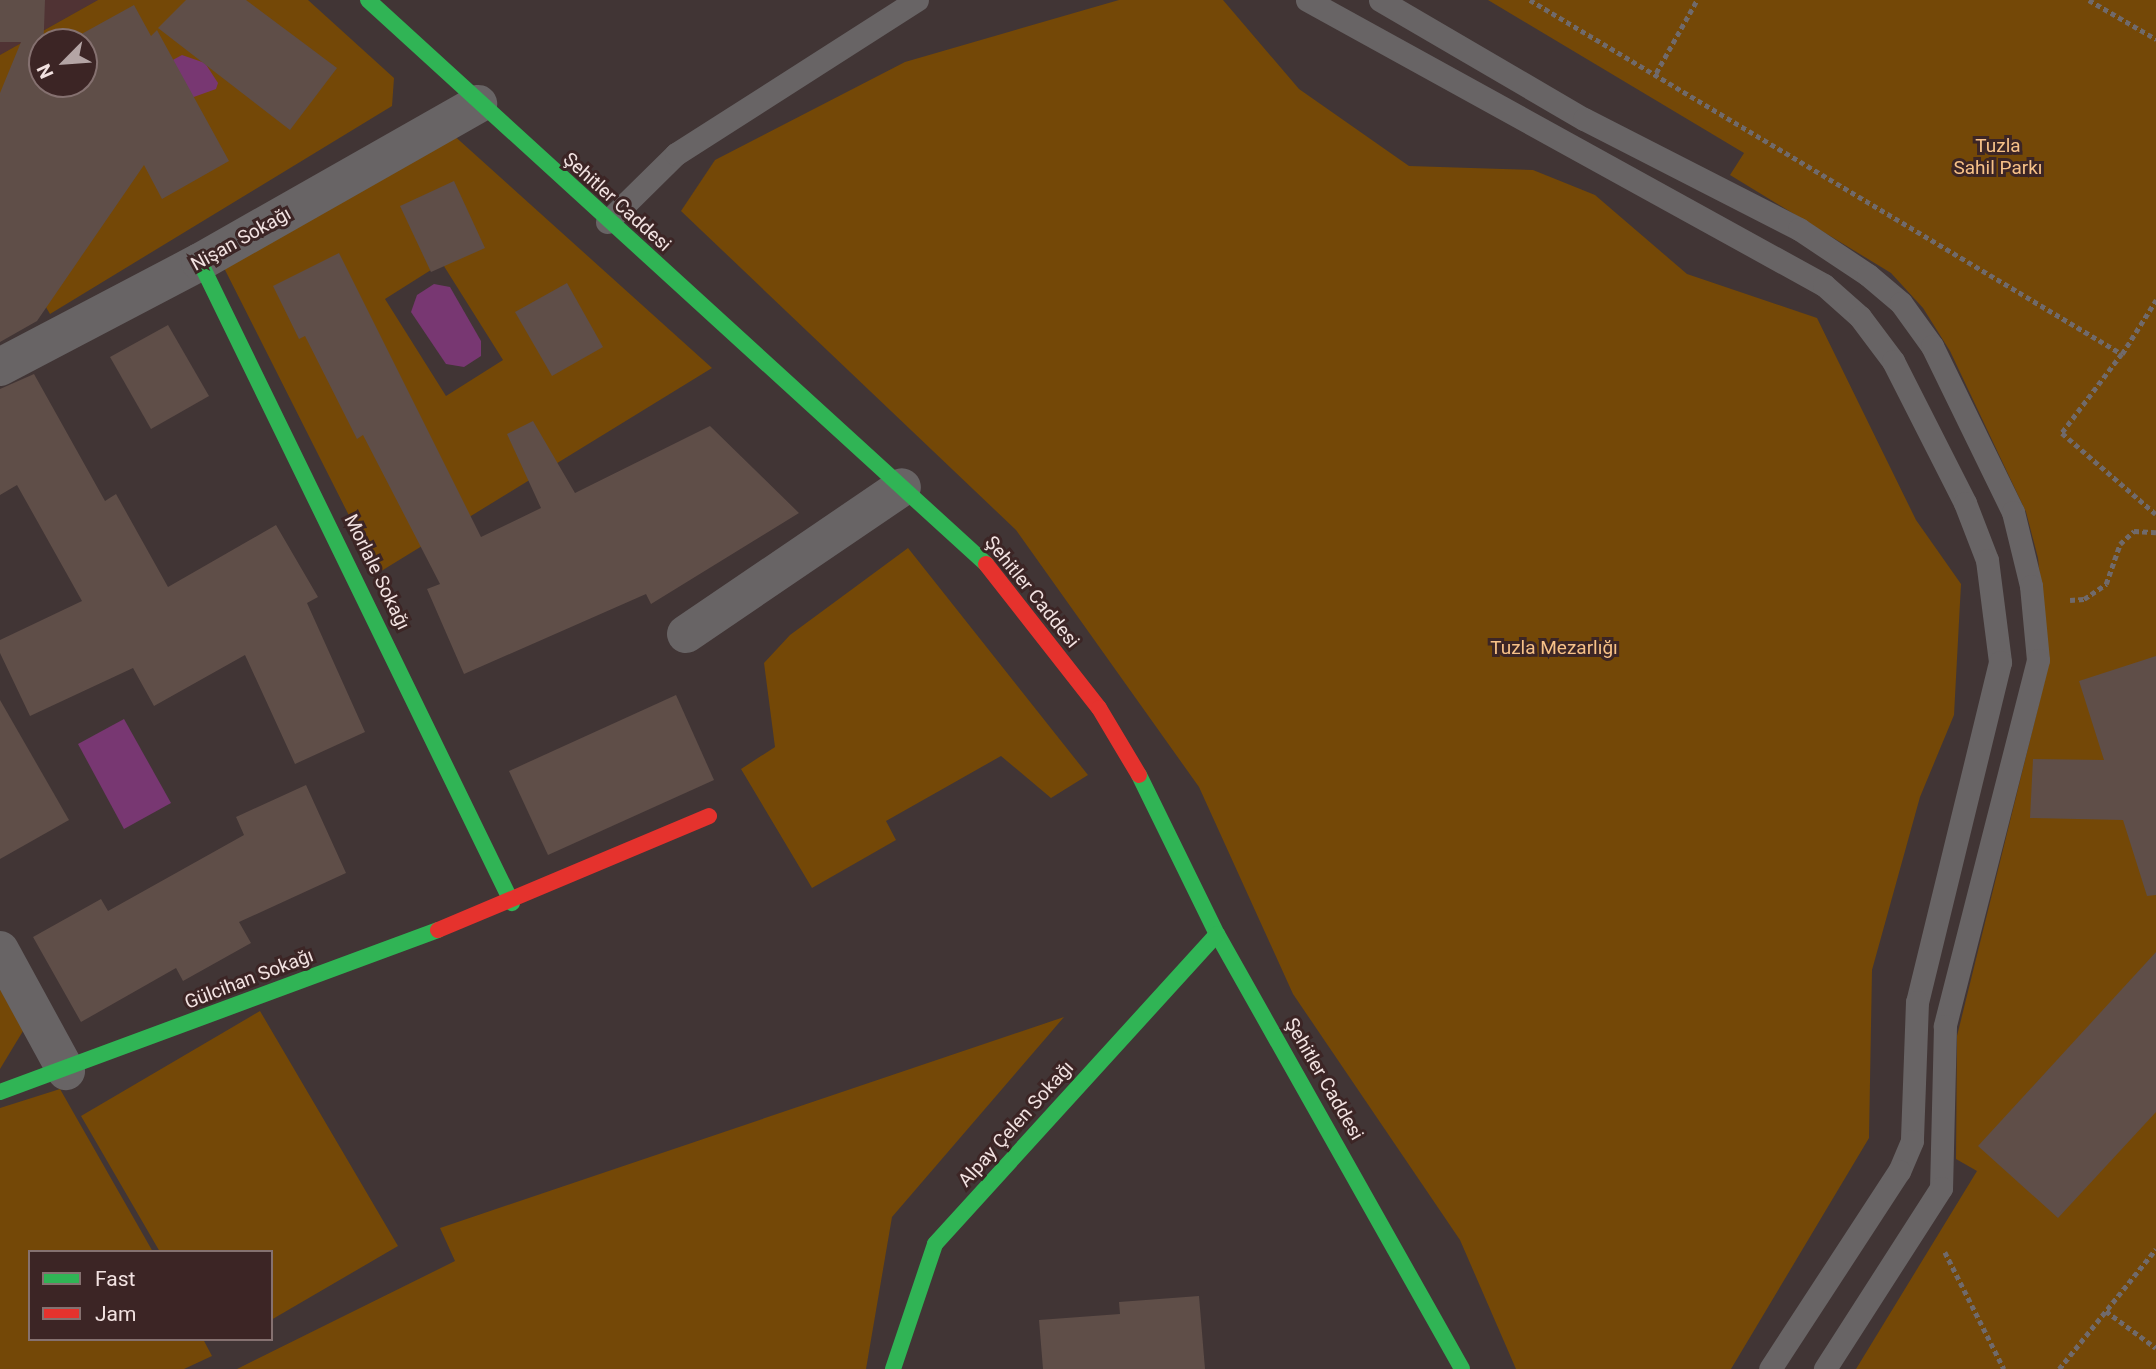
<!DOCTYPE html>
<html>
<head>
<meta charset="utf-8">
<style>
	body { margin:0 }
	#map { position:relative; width:2156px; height:1369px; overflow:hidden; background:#413535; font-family:Roboto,sans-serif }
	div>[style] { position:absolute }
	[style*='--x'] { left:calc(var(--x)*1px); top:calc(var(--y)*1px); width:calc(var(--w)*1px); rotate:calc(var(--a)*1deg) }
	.built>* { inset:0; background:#503334 }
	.green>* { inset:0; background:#744807 }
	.water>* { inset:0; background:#783772 }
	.building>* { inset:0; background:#5f4e48 }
	.path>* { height:4.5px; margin-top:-2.25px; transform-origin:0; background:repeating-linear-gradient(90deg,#706a6b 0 5px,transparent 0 8.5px) }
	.lane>* { height:23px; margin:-11.5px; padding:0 11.5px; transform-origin:11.5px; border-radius:11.5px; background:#686465 }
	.street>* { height:38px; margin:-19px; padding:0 19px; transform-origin:19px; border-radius:19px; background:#686465 }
	.fast>* { height:16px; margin:-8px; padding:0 8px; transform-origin:8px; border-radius:8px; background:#30b455 }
	.jam>* { height:16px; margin:-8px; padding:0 8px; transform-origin:8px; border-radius:8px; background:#e5322d }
	span { translate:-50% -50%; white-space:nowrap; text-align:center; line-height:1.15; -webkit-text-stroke:6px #3c2525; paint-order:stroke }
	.park-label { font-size:19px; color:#f7c188 }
	.street-label { font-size:19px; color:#f2e2e1 }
	.legend { position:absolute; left:28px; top:1250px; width:245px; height:91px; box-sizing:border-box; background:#3c2525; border:2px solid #857170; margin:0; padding:9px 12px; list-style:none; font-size:21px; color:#f2e2e1 }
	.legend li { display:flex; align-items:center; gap:14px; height:35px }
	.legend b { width:35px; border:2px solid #857170 }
	.north { position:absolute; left:28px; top:28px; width:70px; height:70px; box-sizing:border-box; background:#3c2525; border:2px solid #857170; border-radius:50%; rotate:245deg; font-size:19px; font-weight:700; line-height:28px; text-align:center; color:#f2e2e1 }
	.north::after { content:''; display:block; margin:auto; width:24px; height:32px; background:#b4a5a5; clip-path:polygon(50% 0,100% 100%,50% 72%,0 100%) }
</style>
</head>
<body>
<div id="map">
	<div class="built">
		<i style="clip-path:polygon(0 0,98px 0,0 55px)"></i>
	</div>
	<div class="green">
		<i style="clip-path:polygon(evenodd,98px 0,308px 0,394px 78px,392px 106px,50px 314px,0 229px,0 55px,98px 0,42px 42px,84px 42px,84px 84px,42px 84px,42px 42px)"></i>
		<i style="clip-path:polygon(1119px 0,1223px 0,1299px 89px,1409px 166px,1533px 170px,1595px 195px,1687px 274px,1817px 318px,1916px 520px,1961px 584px,1954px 715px,1920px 797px,1872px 970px,1869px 1138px,1731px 1369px,1516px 1369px,1460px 1240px,1293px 994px,1199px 787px,1016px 530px,681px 211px,715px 160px,905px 62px)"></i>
		<i style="clip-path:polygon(1488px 0,2156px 0,2156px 1369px,1856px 1369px,1977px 1171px,1956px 1159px,1957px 1036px,2049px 663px,2038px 558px,2026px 512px,1950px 351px,1923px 308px,1891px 273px,1730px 175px,1744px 153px)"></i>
		<i style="clip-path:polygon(evenodd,450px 132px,712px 368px,378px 573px,221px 262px,450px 132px,442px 263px,503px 360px,446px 396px,385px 299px,442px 263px)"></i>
		<i style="clip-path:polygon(908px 548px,1088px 775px,1051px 798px,1001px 756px,886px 821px,896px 840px,812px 888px,741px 769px,775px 747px,764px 663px,790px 635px)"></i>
		<i style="clip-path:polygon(0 989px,23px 1031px,0 1069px)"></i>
		<i style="clip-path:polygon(260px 1011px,398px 1246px,271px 1320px,271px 1252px,160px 1252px,81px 1116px)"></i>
		<i style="clip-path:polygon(1064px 1017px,892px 1217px,866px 1369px,237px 1369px,455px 1261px,440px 1228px)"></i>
		<i style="clip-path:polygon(60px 1089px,153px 1252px,30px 1252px,30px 1339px,203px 1339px,212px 1356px,184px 1369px,0 1369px,0 1108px)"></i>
	</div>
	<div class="water">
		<i style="clip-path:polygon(182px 55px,205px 63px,218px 83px,216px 89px,191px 98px,91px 104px)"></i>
		<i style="clip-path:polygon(434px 284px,450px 287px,481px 341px,481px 356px,464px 367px,446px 364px,411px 312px,417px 295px)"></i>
		<i style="clip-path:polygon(124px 719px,171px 803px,124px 829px,78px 744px)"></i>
	</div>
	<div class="building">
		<i style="clip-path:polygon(0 0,45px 0,42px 84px,84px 84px,84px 42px,67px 42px,134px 5px,151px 36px,157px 30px,229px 161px,162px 199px,144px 165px,37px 321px,0 342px,0 93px,21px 42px,0 42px)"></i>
		<i style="clip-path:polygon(186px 0,246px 0,337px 68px,290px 130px,158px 28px)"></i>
		<i style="clip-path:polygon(454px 181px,485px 248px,431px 272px,400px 206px)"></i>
		<i style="clip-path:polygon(339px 253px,481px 537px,541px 508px,507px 434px,533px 421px,575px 493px,710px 426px,799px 513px,651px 604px,646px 594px,464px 674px,427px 589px,440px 584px,363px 435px,357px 439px,305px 336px,299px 339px,273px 286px)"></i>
		<i style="clip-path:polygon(567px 283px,603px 347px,552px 376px,515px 312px)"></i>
		<i style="clip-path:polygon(168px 325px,209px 396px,151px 429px,110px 357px)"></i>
		<i style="clip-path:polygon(34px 374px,105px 501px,116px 494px,168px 587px,276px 525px,318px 597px,307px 603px,365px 732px,295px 764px,245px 655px,154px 706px,133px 668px,30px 716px,0 653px,0 640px,82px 601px,17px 485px,0 495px,0 389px)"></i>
		<i style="clip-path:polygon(2156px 656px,2156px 895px,2147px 896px,2123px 820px,2030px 818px,2033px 759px,2104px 760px,2079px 681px)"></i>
		<i style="clip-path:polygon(676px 695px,714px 780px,548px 855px,509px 771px)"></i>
		<i style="clip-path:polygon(0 700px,69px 820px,0 859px)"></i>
		<i style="clip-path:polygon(306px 785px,346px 873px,239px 922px,251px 943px,183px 981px,176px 968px,81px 1022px,33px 937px,101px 899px,108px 911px,244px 835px,236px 817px)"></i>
		<i style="clip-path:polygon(2156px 952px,2156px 1112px,2058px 1218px,1978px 1146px)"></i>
		<i style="clip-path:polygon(1199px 1296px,1205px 1369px,1043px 1369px,1039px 1320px,1120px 1314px,1119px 1302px)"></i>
	</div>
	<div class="path">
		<i style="--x:1530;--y:0;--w:690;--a:30.88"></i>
		<i style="--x:2122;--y:354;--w:64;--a:-57.8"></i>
		<i style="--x:2089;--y:0;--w:78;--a:30.2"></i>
		<i style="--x:1656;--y:73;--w:84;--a:-60.7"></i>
		<i style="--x:2122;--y:354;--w:99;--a:127.2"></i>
		<i style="--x:2062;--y:433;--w:124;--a:40.8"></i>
		<i style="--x:2070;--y:600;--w:14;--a:-4"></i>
		<i style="--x:2084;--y:599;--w:27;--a:-34"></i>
		<i style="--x:2106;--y:584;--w:42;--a:-70.7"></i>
		<i style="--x:2120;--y:544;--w:19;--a:-43"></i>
		<i style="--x:2134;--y:531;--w:22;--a:3"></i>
		<i style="--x:1945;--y:1252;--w:131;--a:63.2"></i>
		<i style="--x:2106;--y:1311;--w:62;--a:36.5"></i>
		<i style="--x:2059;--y:1369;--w:154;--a:-51.1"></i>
	</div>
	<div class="lane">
		<i style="--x:1307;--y:0;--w:590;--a:28.87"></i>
		<i style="--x:1824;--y:285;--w:48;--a:41.6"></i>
		<i style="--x:1860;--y:317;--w:55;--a:53.1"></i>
		<i style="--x:1893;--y:361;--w:159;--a:63.1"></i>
		<i style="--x:1965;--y:503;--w:61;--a:68.9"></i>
		<i style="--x:1987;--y:560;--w:103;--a:82.7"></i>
		<i style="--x:2000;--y:662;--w:350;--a:103.7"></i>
		<i style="--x:1917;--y:1002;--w:139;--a:92.1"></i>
		<i style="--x:1912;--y:1141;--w:33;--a:113"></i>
		<i style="--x:1899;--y:1171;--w:236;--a:123.1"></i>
		<i style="--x:1380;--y:0;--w:236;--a:30.3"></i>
		<i style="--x:1584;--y:119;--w:242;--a:27.1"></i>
		<i style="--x:1799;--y:229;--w:83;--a:33.7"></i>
		<i style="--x:1868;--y:275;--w:43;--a:40.3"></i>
		<i style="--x:1901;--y:303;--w:53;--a:54.2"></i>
		<i style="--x:1932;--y:346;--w:185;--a:64"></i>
		<i style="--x:2013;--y:512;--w:76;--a:76.3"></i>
		<i style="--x:2031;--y:586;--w:74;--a:84.6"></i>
		<i style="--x:2038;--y:660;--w:378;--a:104.3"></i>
		<i style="--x:1945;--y:1026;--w:162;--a:91.4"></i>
		<i style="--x:1941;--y:1188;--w:215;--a:122.7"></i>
		<i style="--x:607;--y:222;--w:97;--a:-44.6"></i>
		<i style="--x:676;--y:154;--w:286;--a:-32.6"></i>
	</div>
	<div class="street">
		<i style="--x:0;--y:367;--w:226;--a:-27.7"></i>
		<i style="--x:200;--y:262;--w:320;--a:-29.6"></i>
		<i style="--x:686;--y:634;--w:261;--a:-34.2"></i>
		<i style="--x:0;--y:950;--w:138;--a:61.4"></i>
	</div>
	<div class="fast">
		<i style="--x:368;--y:0;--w:837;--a:42.38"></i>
		<i style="--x:200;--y:262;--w:713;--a:64.05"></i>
		<i style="--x:1139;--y:775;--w:177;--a:63.9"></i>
		<i style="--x:1217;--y:934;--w:499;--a:60.6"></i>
		<i style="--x:0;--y:1092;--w:467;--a:-20.3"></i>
		<i style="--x:893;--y:1369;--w:132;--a:-71.4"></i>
		<i style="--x:935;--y:1244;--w:419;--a:-47.7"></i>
	</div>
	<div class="jam">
		<i style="--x:986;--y:564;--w:183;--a:51.9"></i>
		<i style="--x:1099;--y:708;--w:78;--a:59.2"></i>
		<i style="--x:438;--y:930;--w:294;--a:-22.8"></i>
	</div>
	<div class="park-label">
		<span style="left:1998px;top:157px">Tuzla<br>Sahil Parkı</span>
		<span style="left:1554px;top:648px">Tuzla Mezarlığı</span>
	</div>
	<div class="street-label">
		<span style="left:617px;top:202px;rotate:42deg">Şehitler Caddesi</span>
		<span style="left:241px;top:239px;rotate:-29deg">Nişan Sokağı</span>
		<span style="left:377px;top:572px;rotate:64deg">Morlale Sokağı</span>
		<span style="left:1032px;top:592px;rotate:51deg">Şehitler Caddesi</span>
		<span style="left:249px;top:979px;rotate:-21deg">Gülcihan Sokağı</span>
		<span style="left:1324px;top:1079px;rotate:60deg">Şehitler Caddesi</span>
		<span style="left:1016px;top:1124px;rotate:-48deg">Alpay Çelen Sokağı</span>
	</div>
	<ul class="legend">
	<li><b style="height:9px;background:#30b455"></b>Fast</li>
	<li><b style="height:9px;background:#e5322d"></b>Jam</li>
	</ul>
	<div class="north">N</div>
</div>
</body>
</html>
